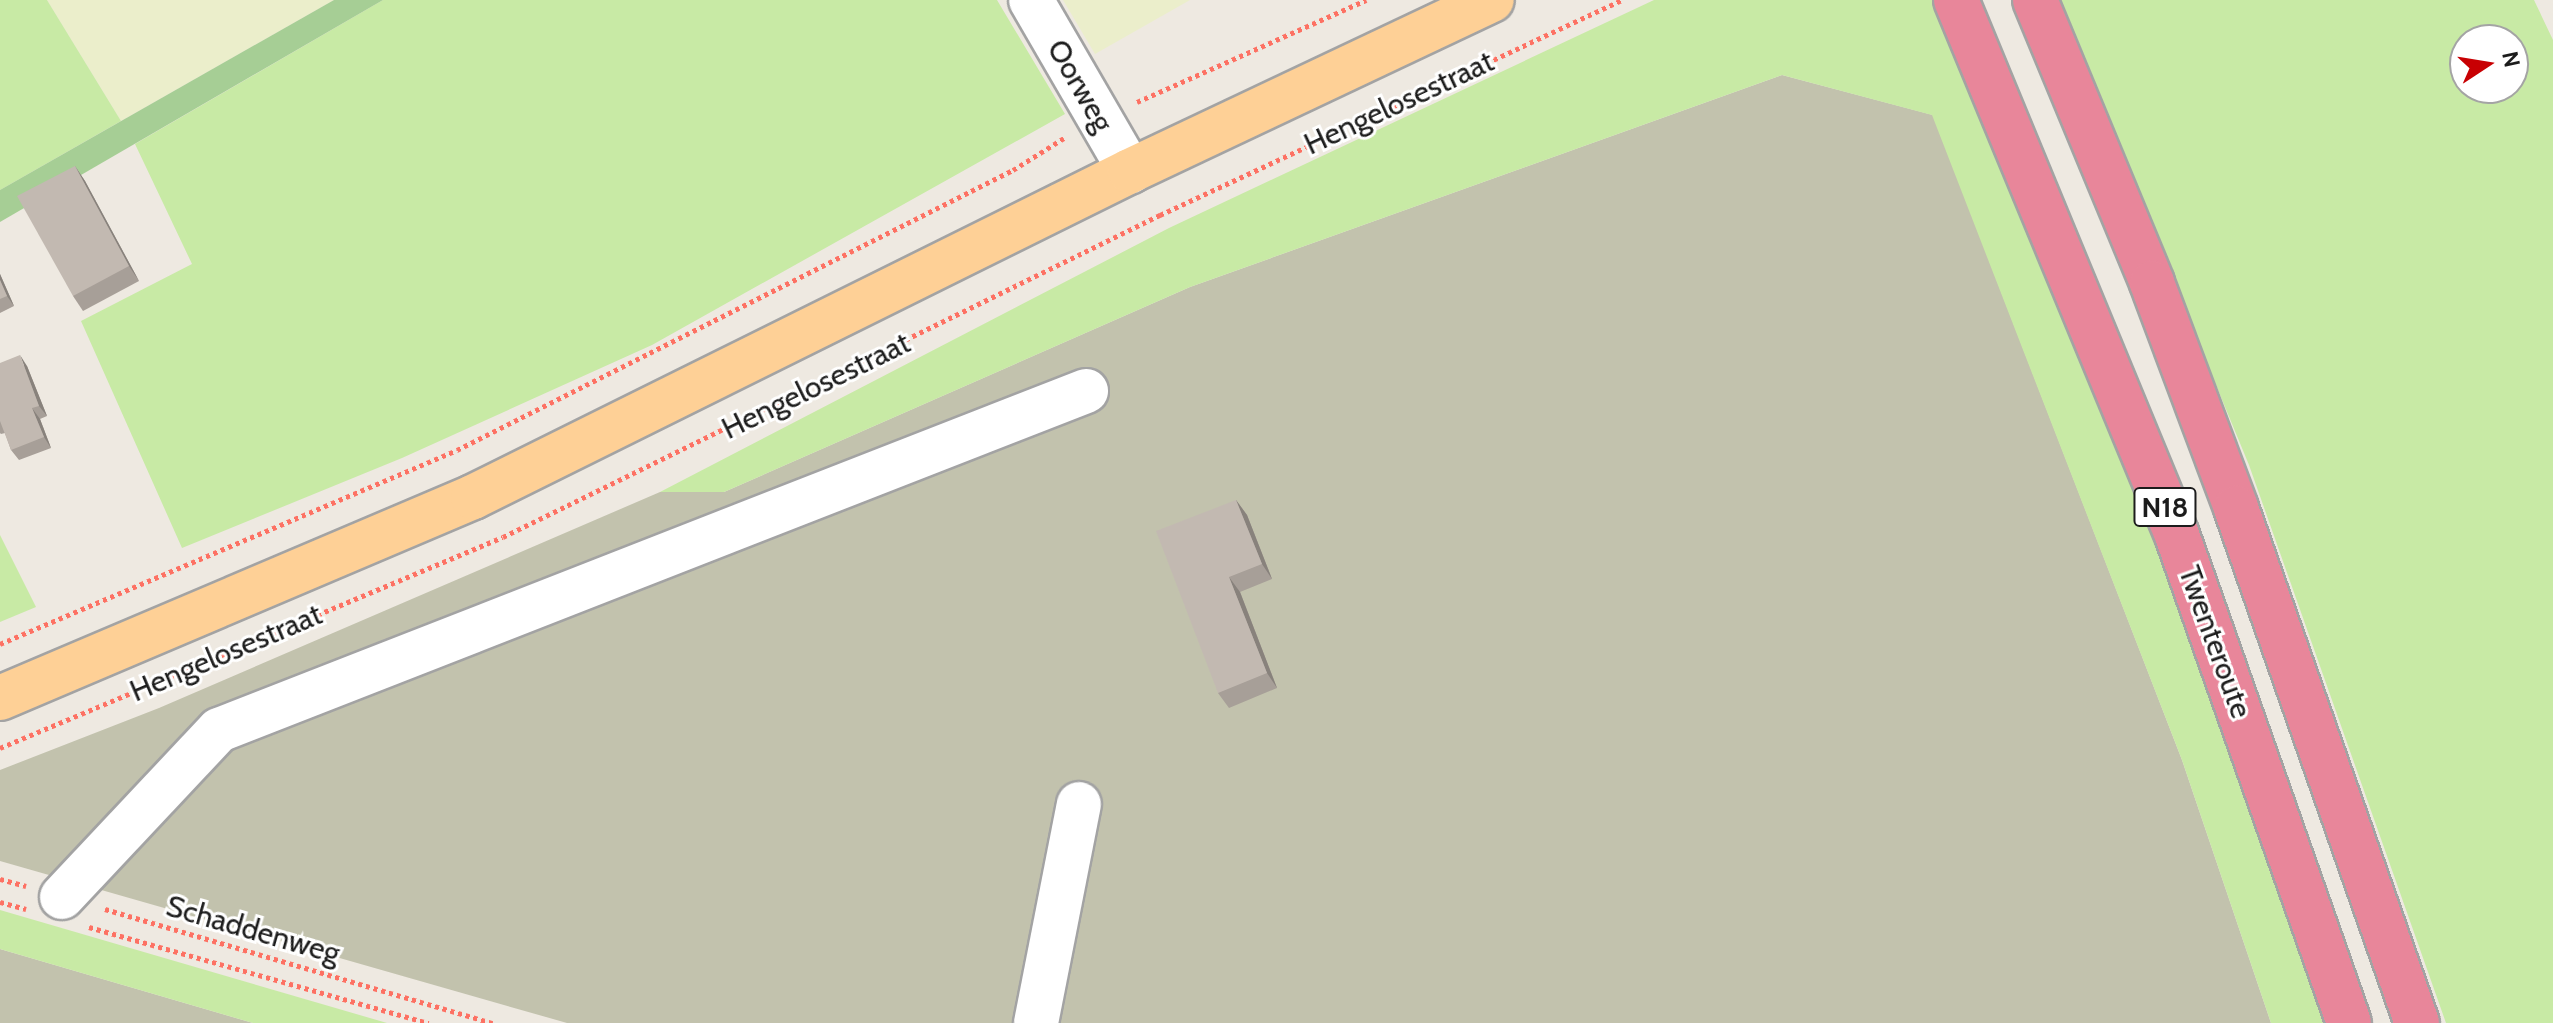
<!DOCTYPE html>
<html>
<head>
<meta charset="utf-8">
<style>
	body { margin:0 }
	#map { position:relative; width:2553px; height:1023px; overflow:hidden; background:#eee9e1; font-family:Cabin,sans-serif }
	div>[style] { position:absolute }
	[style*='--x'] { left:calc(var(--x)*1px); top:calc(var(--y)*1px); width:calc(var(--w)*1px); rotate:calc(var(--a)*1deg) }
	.construction>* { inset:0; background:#c2c2ad }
	.farmland>* { inset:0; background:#ebeecb }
	.grass>* { inset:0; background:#c8eaa5 }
	.forest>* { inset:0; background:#a6ce95 }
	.path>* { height:5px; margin-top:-2.5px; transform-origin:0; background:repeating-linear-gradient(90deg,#fd7163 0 4px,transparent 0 8px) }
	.roads { filter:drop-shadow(2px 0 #a3a3a3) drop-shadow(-2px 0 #a3a3a3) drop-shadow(0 2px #a3a3a3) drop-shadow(0 -2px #a3a3a3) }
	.minor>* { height:44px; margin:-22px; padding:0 22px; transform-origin:22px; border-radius:22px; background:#fff }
	.major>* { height:44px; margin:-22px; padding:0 22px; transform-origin:22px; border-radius:22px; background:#fed096 }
	.highway>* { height:44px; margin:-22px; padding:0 22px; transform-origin:22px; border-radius:22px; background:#e8869a }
	.wall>* { inset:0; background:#a79f98 }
	.shaded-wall>* { inset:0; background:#88827c }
	.building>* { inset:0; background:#c2b9b1 }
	span { translate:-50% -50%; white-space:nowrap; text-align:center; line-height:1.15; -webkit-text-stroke:6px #fff; paint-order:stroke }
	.shield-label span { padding:2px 6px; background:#fff; border:2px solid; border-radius:6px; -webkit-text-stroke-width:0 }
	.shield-label { font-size:28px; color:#1c1c1c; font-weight:700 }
	.street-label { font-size:30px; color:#1c1c1c }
	.north { position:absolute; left:2449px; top:24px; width:80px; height:80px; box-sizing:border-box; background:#fff; border:2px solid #a4a4a4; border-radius:50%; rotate:78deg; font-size:22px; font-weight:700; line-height:32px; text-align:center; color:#1c1c1c }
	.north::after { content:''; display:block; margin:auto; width:28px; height:36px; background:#c80003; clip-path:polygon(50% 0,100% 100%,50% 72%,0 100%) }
</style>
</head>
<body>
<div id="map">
	<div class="construction">
		<i style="clip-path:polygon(1782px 75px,1933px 115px,2182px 760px,2271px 1023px,567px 1023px,0 861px,0 770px,159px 708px,660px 492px,724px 492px,1190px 287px)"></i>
		<i style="clip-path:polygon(0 949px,253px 1023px,0 1023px)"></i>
	</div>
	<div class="farmland">
		<i style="clip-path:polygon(47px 0,334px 0,121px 121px)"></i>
		<i style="clip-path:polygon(1063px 0,1190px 0,1095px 54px)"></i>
	</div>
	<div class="grass">
		<i style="clip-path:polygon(0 0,47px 0,121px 121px,0 190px)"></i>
		<i style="clip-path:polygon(383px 0,997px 0,1065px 114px,652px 345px,402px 458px,182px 548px,81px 321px,192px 264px,135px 144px)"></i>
		<i style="clip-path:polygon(1654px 0,1935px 0,2157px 531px,2330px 1023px,2271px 1023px,2182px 760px,1932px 115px,1782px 75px,1190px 287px,724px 492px,660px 492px,1169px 228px)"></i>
		<i style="clip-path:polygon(evenodd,2057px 0,2534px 0,2553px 40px,2553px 1023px,2446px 1023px,2249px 465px,2057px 0,2465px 40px,2513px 40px,2513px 88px,2465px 88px,2465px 40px)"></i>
		<i style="clip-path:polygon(0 535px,36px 607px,0 622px)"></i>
		<i style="clip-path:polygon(0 910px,387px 1023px,253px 1023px,0 949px)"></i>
	</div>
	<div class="forest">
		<i style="clip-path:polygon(334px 0,383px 0,0 222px,0 190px)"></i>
	</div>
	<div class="path">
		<i style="--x:1137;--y:102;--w:251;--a:-24"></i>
		<i style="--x:0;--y:644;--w:496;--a:-23"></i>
		<i style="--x:457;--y:450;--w:623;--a:-26.73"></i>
		<i style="--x:1013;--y:170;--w:60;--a:-32.1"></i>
		<i style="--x:0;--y:748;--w:545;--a:-22.76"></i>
		<i style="--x:503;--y:537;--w:732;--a:-26.11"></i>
		<i style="--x:1160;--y:215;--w:510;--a:-24.96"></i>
		<i style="--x:0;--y:879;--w:27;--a:15"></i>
		<i style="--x:0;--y:902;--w:27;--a:15"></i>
		<i style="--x:105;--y:909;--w:404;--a:16.4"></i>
		<i style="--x:89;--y:927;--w:353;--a:15.8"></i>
	</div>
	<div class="roads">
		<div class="minor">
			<i style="--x:1031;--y:0;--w:198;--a:59.9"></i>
			<i style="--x:62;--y:897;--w:229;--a:-46.8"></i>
			<i style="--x:219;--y:730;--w:931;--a:-21.36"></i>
			<i style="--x:1036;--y:1023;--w:223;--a:-78.9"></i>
		</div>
		<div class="major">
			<i style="--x:0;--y:698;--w:514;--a:-23.02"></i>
			<i style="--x:473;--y:497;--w:733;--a:-26.39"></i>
			<i style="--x:1130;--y:171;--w:400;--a:-25.3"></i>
		</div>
		<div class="highway">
			<i style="--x:1956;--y:0;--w:579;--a:67.56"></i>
			<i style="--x:2177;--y:535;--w:517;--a:70.58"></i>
			<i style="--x:2035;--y:0;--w:306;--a:67.5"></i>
			<i style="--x:2152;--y:283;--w:240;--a:69.5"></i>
			<i style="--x:2236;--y:508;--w:546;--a:70.64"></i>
		</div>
	</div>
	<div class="wall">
		<i style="clip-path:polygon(75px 166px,85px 181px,139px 281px,83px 311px,73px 296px)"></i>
		<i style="clip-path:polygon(0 274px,14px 306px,0 313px)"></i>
		<i style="clip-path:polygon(0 363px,27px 366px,47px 416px,40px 419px,51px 448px,19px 460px,11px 450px,5px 433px,1px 434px,0 433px)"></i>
		<i style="clip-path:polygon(1236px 500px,1247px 515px,1272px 579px,1240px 592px,1277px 688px,1229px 708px,1218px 693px)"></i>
	</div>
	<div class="shaded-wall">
		<i style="clip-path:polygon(75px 166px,85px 181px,139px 281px,129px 266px)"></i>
		<i style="clip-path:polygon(0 274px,14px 306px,7px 296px,0 280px)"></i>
		<i style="clip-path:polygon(20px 355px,27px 366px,47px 416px,39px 406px)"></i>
		<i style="clip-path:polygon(32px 408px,40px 419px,51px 448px,44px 437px)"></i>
		<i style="clip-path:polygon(1236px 500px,1247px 515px,1272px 579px,1262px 564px)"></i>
		<i style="clip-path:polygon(1229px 577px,1240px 592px,1277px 688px,1267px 673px)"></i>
	</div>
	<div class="building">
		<i style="clip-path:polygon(75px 166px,129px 266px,73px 296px,17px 196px)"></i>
		<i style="clip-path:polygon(0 280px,7px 296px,0 299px)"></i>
		<i style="clip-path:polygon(20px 355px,39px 406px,32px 408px,44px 437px,11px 450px,0 421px,0 363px)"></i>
		<i style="clip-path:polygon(1236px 500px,1262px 564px,1229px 577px,1267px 673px,1218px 693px,1156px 531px)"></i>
	</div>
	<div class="shield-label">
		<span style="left:2165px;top:507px">N18</span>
	</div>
	<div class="street-label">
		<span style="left:1080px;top:86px;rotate:60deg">Oorweg</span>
		<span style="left:1399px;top:103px;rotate:-25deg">Hengelosestraat</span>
		<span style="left:816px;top:386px;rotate:-26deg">Hengelosestraat</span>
		<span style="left:2215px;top:642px;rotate:70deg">Twenteroute</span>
		<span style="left:226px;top:653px;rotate:-23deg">Hengelosestraat</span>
		<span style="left:253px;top:930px;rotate:16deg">Schaddenweg</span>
	</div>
	<div class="north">N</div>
</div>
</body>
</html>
